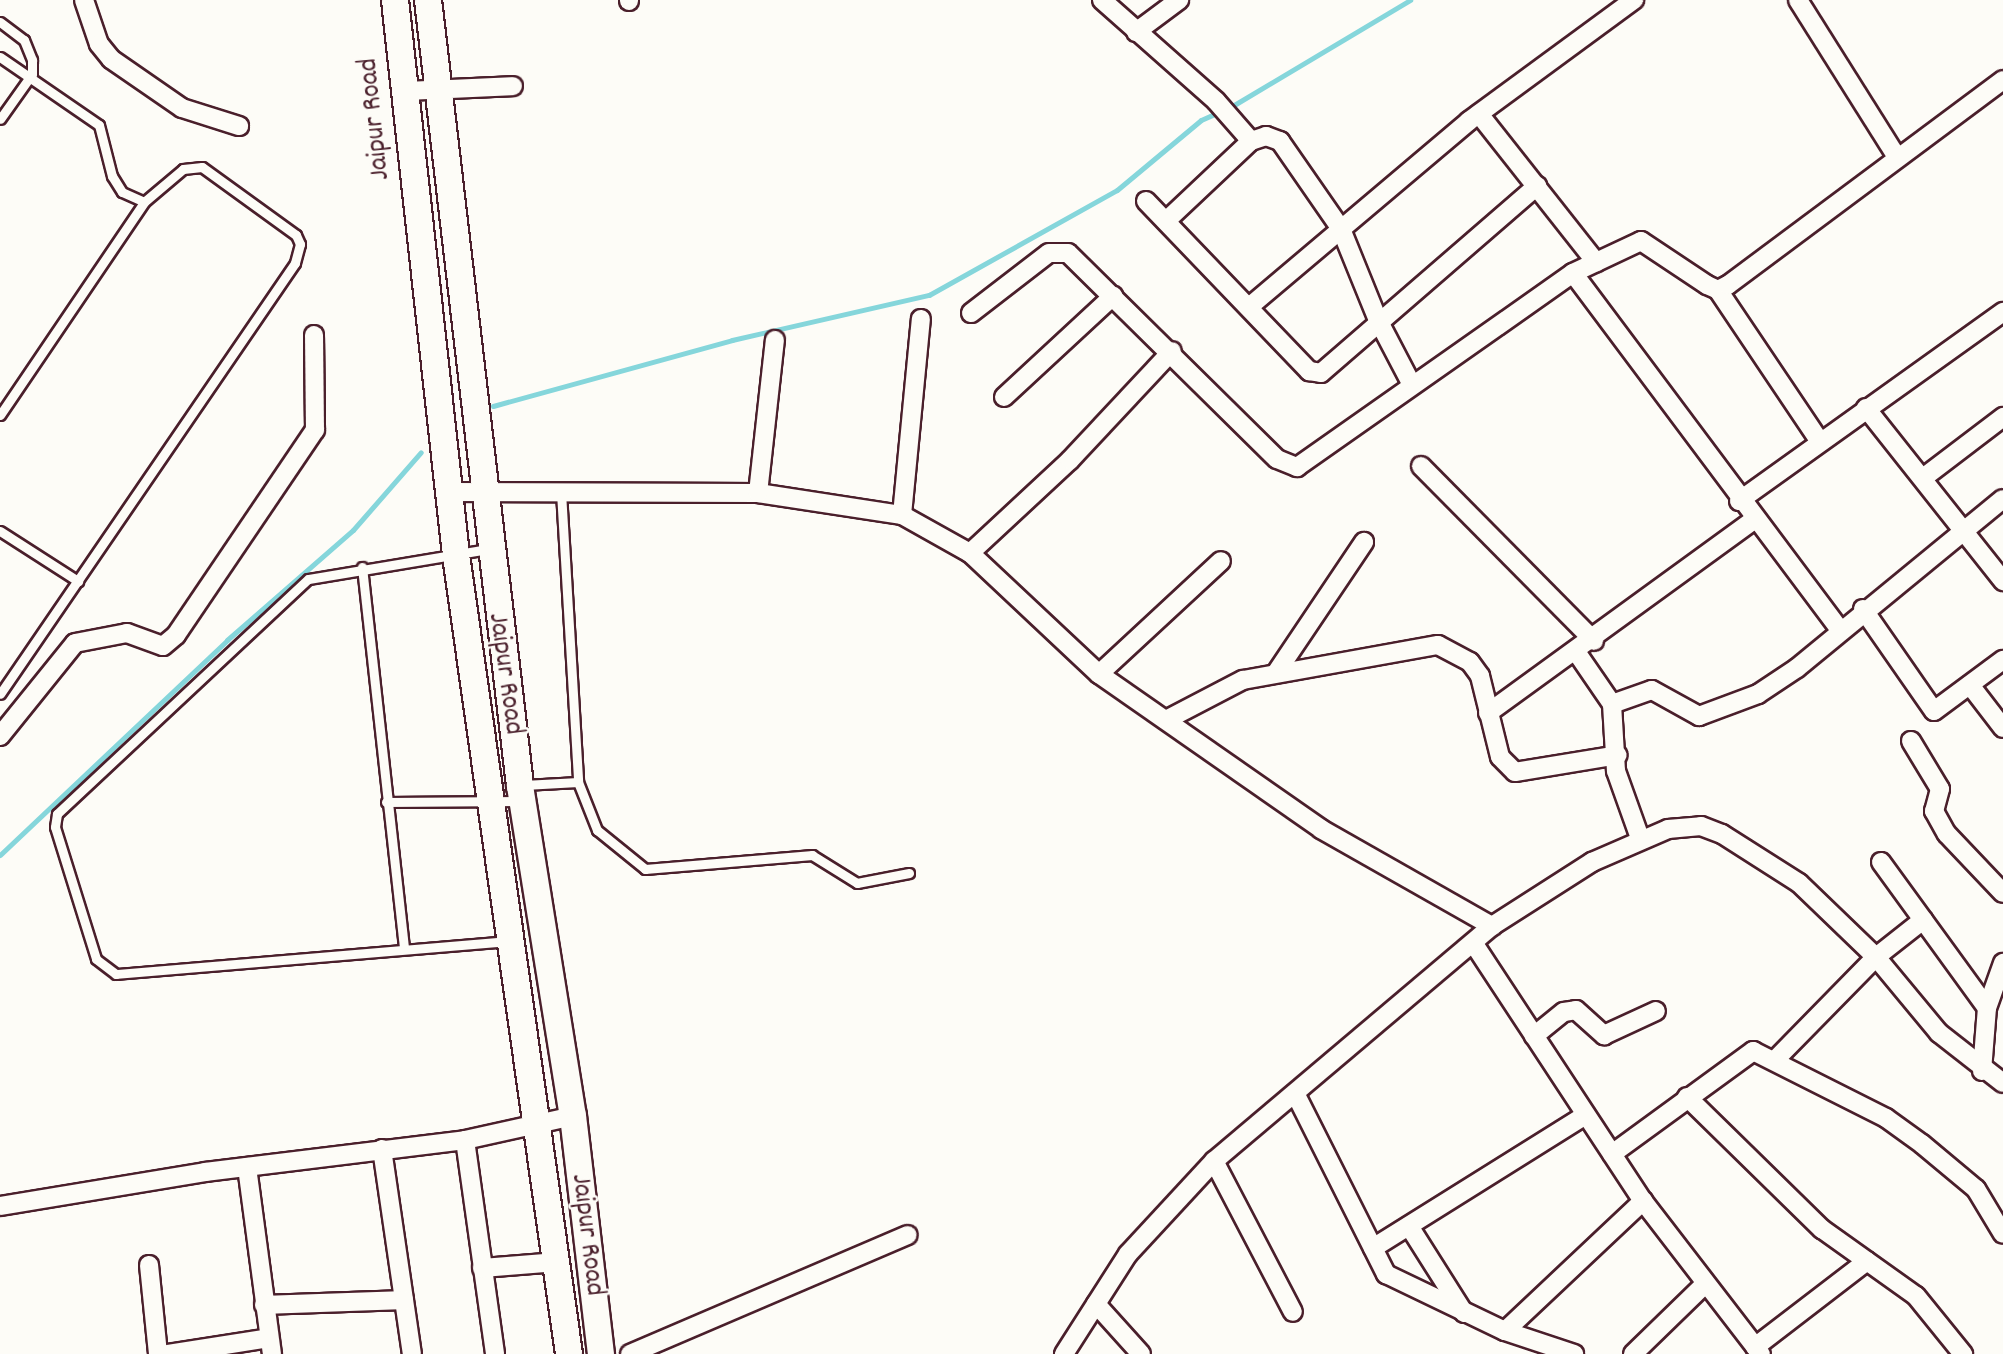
<!DOCTYPE html>
<html>
<head>
<meta charset="utf-8">
<style>
	body { margin:0 }
	#map { position:relative; width:2003px; height:1354px; overflow:hidden; background:#fdfcf7; font-family:Dekko,sans-serif }
	div>[style] { position:absolute }
	[style*='--x'] { left:calc(var(--x)*1px); top:calc(var(--y)*1px); width:calc(var(--w)*1px); rotate:calc(var(--a)*1deg) }
	.stream>* { height:5px; margin:-2.5px; padding:0 2.5px; transform-origin:2.5px; border-radius:2.5px; background:#85d6db }
	.roads { filter:drop-shadow(2px 0 #4a1f2b) drop-shadow(-2px 0 #4a1f2b) drop-shadow(0 2px #4a1f2b) drop-shadow(0 -2px #4a1f2b) }
	.lane>* { height:9px; margin:-4.5px; padding:0 4.5px; transform-origin:4.5px; border-radius:4.5px; background:#fdfcf7 }
	.street>* { height:18px; margin:-9px; padding:0 9px; transform-origin:9px; border-radius:9px; background:#fdfcf7 }
	.primary>* { height:26px; margin:-13px; padding:0 13px; transform-origin:13px; border-radius:13px; background:#fdfcf7 }
	span { translate:-50% -50%; white-space:nowrap; text-align:center; line-height:1.15; -webkit-text-stroke:5px #fdfcf7; paint-order:stroke }
	.street-label { font-size:28px; color:#4a1f2b }
</style>
</head>
<body>
<div id="map">
	<div class="stream">
		<i style="--x:1229;--y:108;--w:211;--a:-30.8"></i>
		<i style="--x:493;--y:406;--w:248;--a:-15.4"></i>
		<i style="--x:732;--y:340;--w:202;--a:-12.9"></i>
		<i style="--x:929;--y:295;--w:215;--a:-29.2"></i>
		<i style="--x:1117;--y:190;--w:109;--a:-39.8"></i>
		<i style="--x:1201;--y:120;--w:20;--a:-24"></i>
		<i style="--x:0;--y:855;--w:313;--a:-43.4"></i>
		<i style="--x:227;--y:640;--w:167;--a:-41.1"></i>
		<i style="--x:353;--y:530;--w:103;--a:-48.9"></i>
	</div>
	<div class="roads">
		<div class="lane">
			<i style="--x:0;--y:22;--w:30;--a:37"></i>
			<i style="--x:24;--y:40;--w:22;--a:68"></i>
			<i style="--x:32;--y:60;--w:14;--a:90"></i>
			<i style="--x:32;--y:74;--w:55;--a:125.4"></i>
			<i style="--x:0;--y:57;--w:120;--a:34.5"></i>
			<i style="--x:99;--y:125;--w:53;--a:75.7"></i>
			<i style="--x:112;--y:176;--w:19;--a:58"></i>
			<i style="--x:122;--y:192;--w:24;--a:24"></i>
			<i style="--x:144;--y:202;--w:51;--a:-40.2"></i>
			<i style="--x:183;--y:169;--w:19;--a:-6"></i>
			<i style="--x:202;--y:167;--w:116;--a:35.9"></i>
			<i style="--x:296;--y:235;--w:10;--a:66"></i>
			<i style="--x:300;--y:244;--w:20;--a:105"></i>
			<i style="--x:295;--y:263;--w:522;--a:124.39"></i>
			<i style="--x:0;--y:415;--w:257;--a:-55.9"></i>
			<i style="--x:561;--y:492;--w:290;--a:86.6"></i>
			<i style="--x:578;--y:782;--w:52;--a:68.4"></i>
			<i style="--x:597;--y:830;--w:62;--a:39.1"></i>
			<i style="--x:645;--y:869;--w:168;--a:-4.8"></i>
			<i style="--x:812;--y:855;--w:53;--a:31.9"></i>
			<i style="--x:857;--y:883;--w:53;--a:-10.9"></i>
			<i style="--x:0;--y:531;--w:93;--a:32.7"></i>
			<i style="--x:488;--y:549;--w:182;--a:170.5"></i>
			<i style="--x:308;--y:579;--w:344;--a:136.9"></i>
			<i style="--x:57;--y:814;--w:13;--a:99"></i>
			<i style="--x:55;--y:827;--w:138;--a:72.7"></i>
			<i style="--x:96;--y:959;--w:25;--a:37"></i>
			<i style="--x:116;--y:974;--w:393;--a:-4.8"></i>
			<i style="--x:362;--y:567;--w:384;--a:83.7"></i>
			<i style="--x:524;--y:785;--w:54;--a:-3.2"></i>
			<i style="--x:386;--y:802;--w:135;--a:-0.4"></i>
		</div>
		<div class="street">
			<i style="--x:84;--y:0;--w:46;--a:71.2"></i>
			<i style="--x:99;--y:44;--w:19;--a:51"></i>
			<i style="--x:111;--y:59;--w:86;--a:34.6"></i>
			<i style="--x:182;--y:108;--w:60;--a:17.5"></i>
			<i style="--x:629;--y:0;--w:1;--a:90"></i>
			<i style="--x:1102;--y:0;--w:152;--a:41.5"></i>
			<i style="--x:1216;--y:101;--w:53;--a:48.8"></i>
			<i style="--x:1798;--y:0;--w:186;--a:57.8"></i>
			<i style="--x:1136;--y:32;--w:54;--a:-36.7"></i>
			<i style="--x:404;--y:91;--w:109;--a:-2.6"></i>
			<i style="--x:1479;--y:114;--w:189;--a:51.7"></i>
			<i style="--x:1146;--y:201;--w:236;--a:46.2"></i>
			<i style="--x:1309;--y:371;--w:12;--a:9"></i>
			<i style="--x:1321;--y:373;--w:286;--a:-40.9"></i>
			<i style="--x:1166;--y:221;--w:117;--a:-43.3"></i>
			<i style="--x:1251;--y:141;--w:16;--a:-18"></i>
			<i style="--x:1266;--y:136;--w:15;--a:20"></i>
			<i style="--x:1280;--y:141;--w:107;--a:55.3"></i>
			<i style="--x:1341;--y:229;--w:98;--a:67.9"></i>
			<i style="--x:1378;--y:320;--w:73;--a:62.4"></i>
			<i style="--x:1573;--y:273;--w:446;--a:53.2"></i>
			<i style="--x:1718;--y:290;--w:183;--a:56.1"></i>
			<i style="--x:1249;--y:307;--w:288;--a:-40.2"></i>
			<i style="--x:1469;--y:121;--w:205;--a:-36.3"></i>
			<i style="--x:971;--y:313;--w:98;--a:-37.6"></i>
			<i style="--x:1049;--y:253;--w:19;--a:0"></i>
			<i style="--x:1068;--y:253;--w:293;--a:44.6"></i>
			<i style="--x:1277;--y:459;--w:22;--a:22"></i>
			<i style="--x:1297;--y:467;--w:337;--a:-35.1"></i>
			<i style="--x:1573;--y:273;--w:75;--a:-25.2"></i>
			<i style="--x:1641;--y:241;--w:79;--a:33.7"></i>
			<i style="--x:1707;--y:285;--w:12;--a:24"></i>
			<i style="--x:1718;--y:290;--w:11;--a:-27"></i>
			<i style="--x:1728;--y:285;--w:343;--a:-36.7"></i>
			<i style="--x:1004;--y:397;--w:149;--a:-42.8"></i>
			<i style="--x:1866;--y:408;--w:221;--a:51.6"></i>
			<i style="--x:1421;--y:466;--w:246;--a:45.3"></i>
			<i style="--x:1923;--y:478;--w:101;--a:-37.3"></i>
			<i style="--x:451;--y:492;--w:307;--a:0.2"></i>
			<i style="--x:758;--y:493;--w:146;--a:8.7"></i>
			<i style="--x:902;--y:515;--w:78;--a:29.2"></i>
			<i style="--x:970;--y:553;--w:177;--a:43.2"></i>
			<i style="--x:1099;--y:674;--w:271;--a:34.9"></i>
			<i style="--x:1321;--y:829;--w:197;--a:29.6"></i>
			<i style="--x:758;--y:493;--w:154;--a:-83.7"></i>
			<i style="--x:1739;--y:501;--w:325;--a:-35.6"></i>
			<i style="--x:902;--y:515;--w:197;--a:-84.5"></i>
			<i style="--x:970;--y:553;--w:137;--a:-42.9"></i>
			<i style="--x:1070;--y:460;--w:149;--a:-46.9"></i>
			<i style="--x:1863;--y:609;--w:124;--a:55.2"></i>
			<i style="--x:1934;--y:711;--w:86;--a:-36.5"></i>
			<i style="--x:1577;--y:653;--w:62;--a:55.5"></i>
			<i style="--x:1612;--y:704;--w:67;--a:86.6"></i>
			<i style="--x:1616;--y:771;--w:71;--a:70.3"></i>
			<i style="--x:1276;--y:673;--w:158;--a:-56.1"></i>
			<i style="--x:1099;--y:674;--w:166;--a:-42.8"></i>
			<i style="--x:1970;--y:685;--w:54;--a:52.5"></i>
			<i style="--x:1612;--y:704;--w:42;--a:-19.3"></i>
			<i style="--x:1652;--y:690;--w:54;--a:29"></i>
			<i style="--x:1699;--y:716;--w:63;--a:-20.4"></i>
			<i style="--x:1758;--y:694;--w:47;--a:-33.7"></i>
			<i style="--x:1797;--y:668;--w:266;--a:-39.4"></i>
			<i style="--x:1488;--y:713;--w:329;--a:-36"></i>
			<i style="--x:1166;--y:720;--w:87;--a:-27.5"></i>
			<i style="--x:1243;--y:680;--w:198;--a:-10.2"></i>
			<i style="--x:1438;--y:645;--w:36;--a:28"></i>
			<i style="--x:1470;--y:662;--w:17;--a:54"></i>
			<i style="--x:1480;--y:676;--w:83;--a:76.1"></i>
			<i style="--x:1500;--y:757;--w:21;--a:45"></i>
			<i style="--x:1515;--y:772;--w:104;--a:-9.4"></i>
			<i style="--x:0;--y:736;--w:119;--a:-51.1"></i>
			<i style="--x:75;--y:643;--w:53;--a:-10.9"></i>
			<i style="--x:127;--y:633;--w:38;--a:20"></i>
			<i style="--x:163;--y:646;--w:17;--a:-40"></i>
			<i style="--x:176;--y:635;--w:248;--a:-55.9"></i>
			<i style="--x:315;--y:430;--w:95;--a:-90.6"></i>
			<i style="--x:1911;--y:741;--w:56;--a:58.9"></i>
			<i style="--x:1940;--y:789;--w:23;--a:105"></i>
			<i style="--x:1934;--y:811;--w:26;--a:61"></i>
			<i style="--x:1947;--y:834;--w:81;--a:46.5"></i>
			<i style="--x:1881;--y:862;--w:180;--a:54"></i>
			<i style="--x:1474;--y:944;--w:308;--a:56.7"></i>
			<i style="--x:1643;--y:1201;--w:193;--a:52.4"></i>
			<i style="--x:1534;--y:1036;--w:38;--a:-39"></i>
			<i style="--x:1564;--y:1012;--w:12;--a:-9"></i>
			<i style="--x:1576;--y:1010;--w:38;--a:42"></i>
			<i style="--x:1604;--y:1035;--w:57;--a:-24.8"></i>
			<i style="--x:1776;--y:1059;--w:143;--a:-45.6"></i>
			<i style="--x:1876;--y:957;--w:60;--a:-38.2"></i>
			<i style="--x:1982;--y:1071;--w:63;--a:-85.5"></i>
			<i style="--x:1987;--y:1008;--w:48;--a:-70.4"></i>
			<i style="--x:1295;--y:1093;--w:203;--a:63.3"></i>
			<i style="--x:1386;--y:1274;--w:132;--a:25.6"></i>
			<i style="--x:1505;--y:1331;--w:73;--a:18.4"></i>
			<i style="--x:1687;--y:1097;--w:189;--a:44.4"></i>
			<i style="--x:1822;--y:1229;--w:115;--a:35.5"></i>
			<i style="--x:1916;--y:1296;--w:75;--a:51"></i>
			<i style="--x:465;--y:1140;--w:216;--a:82"></i>
			<i style="--x:382;--y:1149;--w:207;--a:81.7"></i>
			<i style="--x:1612;--y:1154;--w:175;--a:-36.1"></i>
			<i style="--x:1753;--y:1051;--w:149;--a:26.7"></i>
			<i style="--x:1886;--y:1118;--w:44;--a:35.8"></i>
			<i style="--x:1922;--y:1144;--w:70;--a:39.8"></i>
			<i style="--x:1976;--y:1189;--w:52;--a:59"></i>
			<i style="--x:1214;--y:1161;--w:170;--a:62.4"></i>
			<i style="--x:247;--y:1167;--w:189;--a:82.4"></i>
			<i style="--x:0;--y:1206;--w:208;--a:-9.4"></i>
			<i style="--x:205;--y:1172;--w:262;--a:-7"></i>
			<i style="--x:465;--y:1140;--w:111;--a:-12.5"></i>
			<i style="--x:1409;--y:1226;--w:103;--a:57.7"></i>
			<i style="--x:1373;--y:1248;--w:251;--a:-32"></i>
			<i style="--x:149;--y:1265;--w:89;--a:84.2"></i>
			<i style="--x:482;--y:1268;--w:76;--a:-4.5"></i>
			<i style="--x:1096;--y:1304;--w:67;--a:48"></i>
			<i style="--x:264;--y:1305;--w:140;--a:-2"></i>
			<i style="--x:1505;--y:1331;--w:190;--a:-43.3"></i>
			<i style="--x:1755;--y:1347;--w:141;--a:-37.5"></i>
			<i style="--x:168;--y:1354;--w:102;--a:-9"></i>
			<i style="--x:630;--y:1354;--w:302;--a:-23.2"></i>
			<i style="--x:1064;--y:1354;--w:119;--a:-57.4"></i>
			<i style="--x:1128;--y:1254;--w:127;--a:-47.2"></i>
			<i style="--x:1214;--y:1161;--w:364;--a:-40.2"></i>
			<i style="--x:1492;--y:926;--w:119;--a:-32.6"></i>
			<i style="--x:1592;--y:862;--w:83;--a:-23.5"></i>
			<i style="--x:1668;--y:829;--w:33;--a:-5"></i>
			<i style="--x:1701;--y:826;--w:22;--a:21"></i>
			<i style="--x:1722;--y:834;--w:91;--a:32.5"></i>
			<i style="--x:1799;--y:883;--w:107;--a:43.9"></i>
			<i style="--x:1876;--y:957;--w:99;--a:50.3"></i>
			<i style="--x:1939;--y:1033;--w:81;--a:38"></i>
			<i style="--x:1633;--y:1354;--w:99;--a:-44.2"></i>
		</div>
		<div class="primary">
			<i style="--x:395;--y:0;--w:558;--a:83.73"></i>
			<i style="--x:456;--y:555;--w:807;--a:81.95"></i>
			<i style="--x:428;--y:0;--w:791;--a:83.32"></i>
			<i style="--x:520;--y:786;--w:334;--a:80.9"></i>
			<i style="--x:573;--y:1116;--w:240;--a:83.3"></i>
		</div>
	</div>
	<div class="street-label">
		<span style="left:376px;top:119px;rotate:-96deg">Jaipur Road</span>
		<span style="left:504px;top:674px;rotate:82deg">Jaipur Road</span>
		<span style="left:586px;top:1235px;rotate:83deg">Jaipur Road</span>
	</div>
</div>
</body>
</html>
